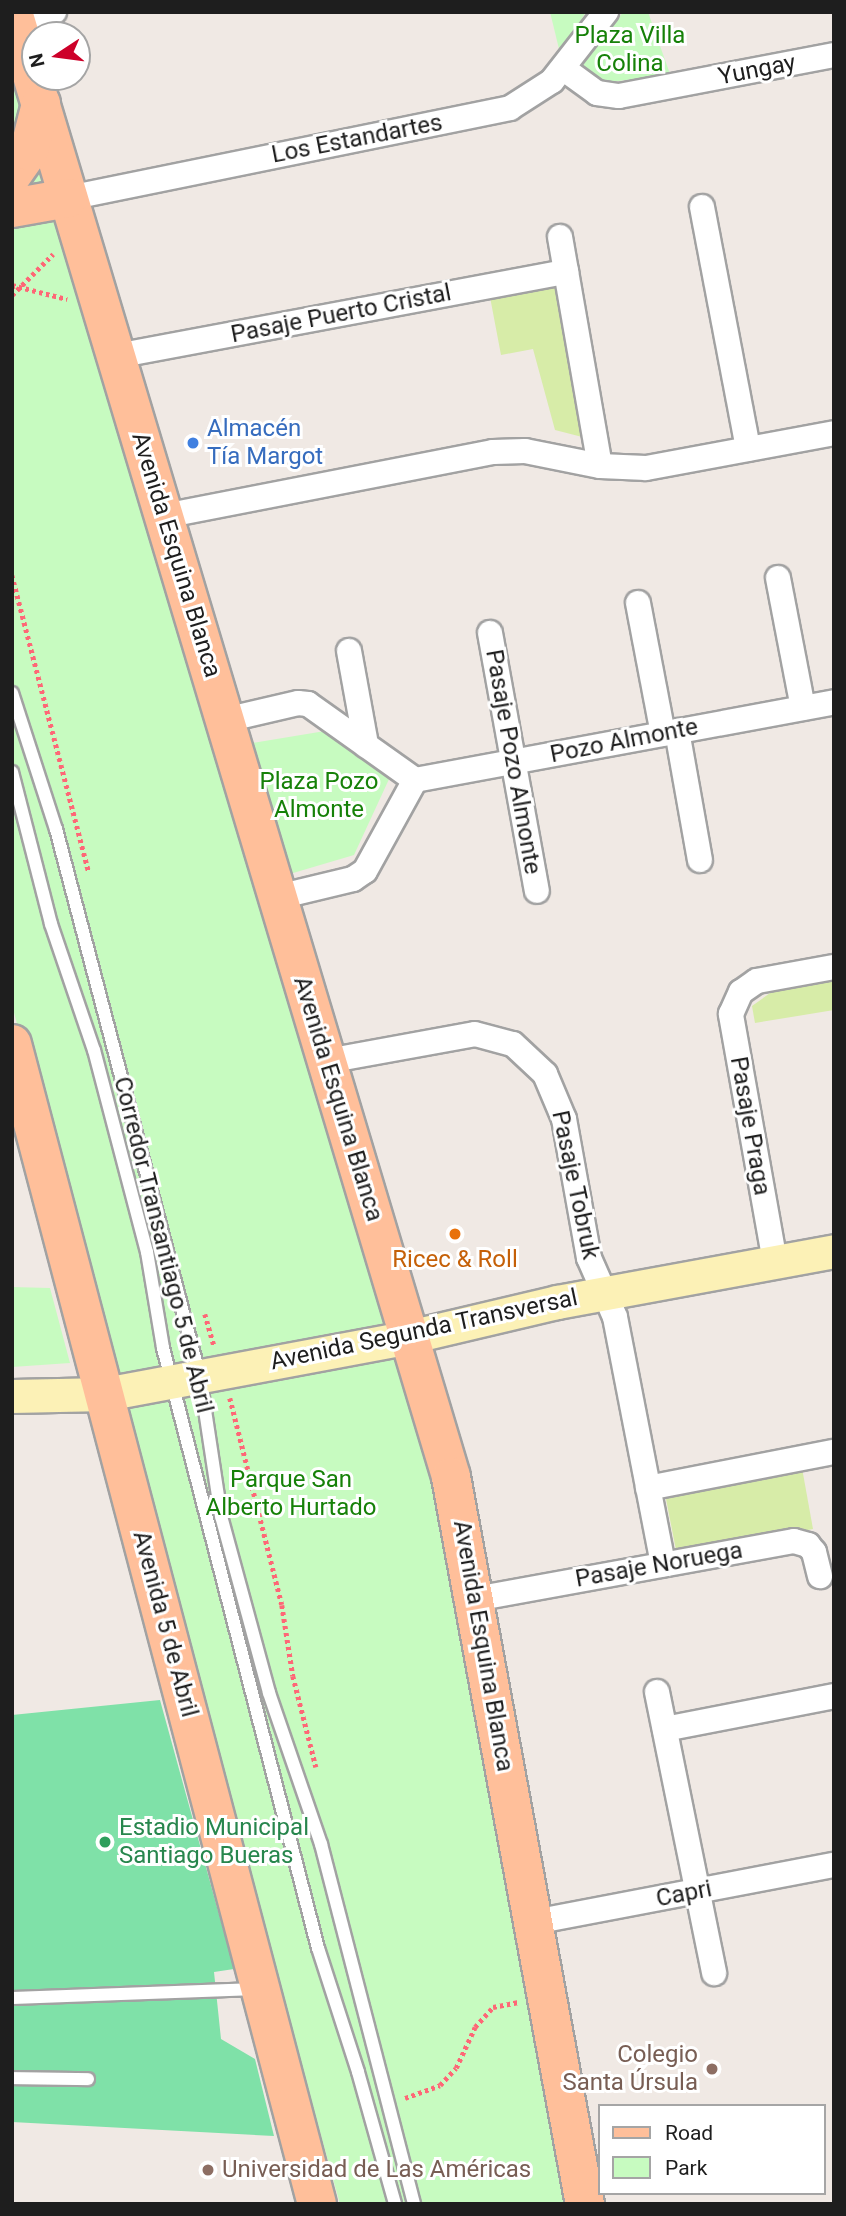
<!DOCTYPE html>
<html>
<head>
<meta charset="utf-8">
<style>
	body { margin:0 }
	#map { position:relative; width:846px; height:2216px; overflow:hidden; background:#f0e9e4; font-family:Roboto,sans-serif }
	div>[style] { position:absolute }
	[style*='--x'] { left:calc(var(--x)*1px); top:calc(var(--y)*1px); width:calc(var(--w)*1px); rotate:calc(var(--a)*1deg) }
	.grass>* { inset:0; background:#d7eca8 }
	.park>* { inset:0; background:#c7fbc0 }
	.pitch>* { inset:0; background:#7fe1a8 }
	.path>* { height:4.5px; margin-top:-2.25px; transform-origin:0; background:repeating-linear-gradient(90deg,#fe6776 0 3.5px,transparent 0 7px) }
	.roads { filter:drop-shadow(2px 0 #a2a2a2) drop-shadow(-2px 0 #a2a2a2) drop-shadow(0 2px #a2a2a2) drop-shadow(0 -2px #a2a2a2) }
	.lane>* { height:12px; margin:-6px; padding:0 6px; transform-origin:6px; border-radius:6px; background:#fff }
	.street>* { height:24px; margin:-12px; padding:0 12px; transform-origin:12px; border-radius:12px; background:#fff }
	.secondary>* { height:33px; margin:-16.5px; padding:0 16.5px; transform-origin:16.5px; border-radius:16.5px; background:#fcf1b6 }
	.primary>* { height:38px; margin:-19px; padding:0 19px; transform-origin:19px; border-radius:19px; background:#ffbf9a }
	.dots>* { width:19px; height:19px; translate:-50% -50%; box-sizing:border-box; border:4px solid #fff; border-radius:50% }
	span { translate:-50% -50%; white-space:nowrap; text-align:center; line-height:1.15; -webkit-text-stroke:6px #fff; paint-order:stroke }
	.park-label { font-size:24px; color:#168108 }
	.street-label { font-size:24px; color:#1e1e1e }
	.shop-label { font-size:24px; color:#366cbe }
	.left { translate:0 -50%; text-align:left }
	.food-label { font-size:24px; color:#c56008 }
	.leisure-label { font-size:24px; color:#27864d }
	.education-label { font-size:24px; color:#785e54 }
	.right { translate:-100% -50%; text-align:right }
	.frame { position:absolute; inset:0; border:14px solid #1e1e1e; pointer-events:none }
	.legend { position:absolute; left:598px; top:2104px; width:228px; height:91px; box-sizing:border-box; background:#fff; border:2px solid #a5a5a5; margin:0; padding:9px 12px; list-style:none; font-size:21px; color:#1e1e1e }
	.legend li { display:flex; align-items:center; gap:14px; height:35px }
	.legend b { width:35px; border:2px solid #a5a5a5 }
	.north { position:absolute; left:21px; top:21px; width:70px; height:70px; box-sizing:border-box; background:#fff; border:2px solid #a5a5a5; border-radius:50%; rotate:257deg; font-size:19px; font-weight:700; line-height:28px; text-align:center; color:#1e1e1e }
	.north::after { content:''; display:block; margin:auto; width:24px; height:32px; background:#cd0029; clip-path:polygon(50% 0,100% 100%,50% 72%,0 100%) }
</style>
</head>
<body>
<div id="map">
	<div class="grass">
		<i style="clip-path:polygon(558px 284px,590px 439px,555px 430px,533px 349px,501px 355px,490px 297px)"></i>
		<i style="clip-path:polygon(834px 980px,834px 1010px,755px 1023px,752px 1006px,773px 991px)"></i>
		<i style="clip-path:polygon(802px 1468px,813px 1529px,677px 1555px,665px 1494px)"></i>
	</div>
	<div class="park">
		<i style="clip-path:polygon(550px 12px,586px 12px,560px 53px)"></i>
		<i style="clip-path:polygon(623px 12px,648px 12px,670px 74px,604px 83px,580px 69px)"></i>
		<i style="clip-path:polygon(12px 63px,436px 1485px,571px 2204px,340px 2204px,113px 1386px,12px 1005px)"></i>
		<i style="clip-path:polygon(325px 731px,390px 777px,354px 855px,283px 876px,246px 744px)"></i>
		<i style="clip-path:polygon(12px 1287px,50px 1288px,70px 1363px,12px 1367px)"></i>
	</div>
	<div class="pitch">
		<i style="clip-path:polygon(160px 1700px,234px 1969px,214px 1972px,221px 2039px,255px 2059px,274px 2136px,12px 2122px,12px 1715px)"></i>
	</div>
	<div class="path">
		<i style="--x:12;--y:285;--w:57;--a:14.3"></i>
		<i style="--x:12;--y:295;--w:58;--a:-45"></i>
		<i style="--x:12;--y:575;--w:307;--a:75.5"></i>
		<i style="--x:205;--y:1314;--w:33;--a:74"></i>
		<i style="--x:230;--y:1398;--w:213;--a:75.9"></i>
		<i style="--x:282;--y:1605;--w:72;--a:81.2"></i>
		<i style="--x:293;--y:1676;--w:94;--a:75.8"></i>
		<i style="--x:405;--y:2098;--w:37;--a:-20"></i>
		<i style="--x:440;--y:2085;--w:23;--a:-47"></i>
		<i style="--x:456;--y:2068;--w:45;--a:-65.1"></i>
		<i style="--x:475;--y:2027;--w:27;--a:-48"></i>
		<i style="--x:493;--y:2007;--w:26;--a:-11"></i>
	</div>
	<div class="roads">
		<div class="lane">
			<i style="--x:12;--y:693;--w:143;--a:72.1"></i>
			<i style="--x:56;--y:829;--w:567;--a:75.28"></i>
			<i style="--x:200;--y:1377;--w:141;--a:81.4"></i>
			<i style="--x:221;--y:1516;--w:183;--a:74.8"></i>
			<i style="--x:269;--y:1693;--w:160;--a:71"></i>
			<i style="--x:321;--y:1844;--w:372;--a:75.5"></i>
			<i style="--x:12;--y:772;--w:157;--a:75.6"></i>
			<i style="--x:51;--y:924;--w:133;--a:71.2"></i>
			<i style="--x:94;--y:1050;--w:209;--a:75.3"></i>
			<i style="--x:147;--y:1252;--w:97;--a:80.5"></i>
			<i style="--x:163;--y:1348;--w:620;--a:75.52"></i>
			<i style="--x:318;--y:1948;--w:130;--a:72.1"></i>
			<i style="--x:358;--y:2072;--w:137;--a:74.3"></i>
			<i style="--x:12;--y:1998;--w:245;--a:-2.1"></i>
			<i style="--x:12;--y:2078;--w:76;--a:0.8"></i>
		</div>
		<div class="street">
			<i style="--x:15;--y:20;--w:40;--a:-12"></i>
			<i style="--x:564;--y:69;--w:41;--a:36"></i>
			<i style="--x:597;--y:93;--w:22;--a:8"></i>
			<i style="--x:619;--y:96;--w:219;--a:-10.8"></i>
			<i style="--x:68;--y:198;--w:451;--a:-11.5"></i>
			<i style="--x:510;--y:108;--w:50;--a:-32.7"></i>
			<i style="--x:552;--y:81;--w:88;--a:-52"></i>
			<i style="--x:702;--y:207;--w:246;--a:79.2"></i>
			<i style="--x:560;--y:237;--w:232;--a:80.1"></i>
			<i style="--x:116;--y:356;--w:458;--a:-10.6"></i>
			<i style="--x:164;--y:516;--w:335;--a:-11"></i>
			<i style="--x:493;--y:452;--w:32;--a:-2"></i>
			<i style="--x:525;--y:451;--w:76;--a:11.3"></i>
			<i style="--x:600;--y:466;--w:46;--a:2.5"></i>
			<i style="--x:646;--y:468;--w:191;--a:-10.5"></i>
			<i style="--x:778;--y:578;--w:132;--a:79.1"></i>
			<i style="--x:638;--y:603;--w:133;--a:79.2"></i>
			<i style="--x:490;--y:633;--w:262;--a:79.7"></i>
			<i style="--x:349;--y:651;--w:96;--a:79.7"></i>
			<i style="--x:225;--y:720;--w:75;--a:-13.1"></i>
			<i style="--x:298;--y:703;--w:10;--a:6"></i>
			<i style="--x:308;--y:704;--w:131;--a:35.4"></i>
			<i style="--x:415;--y:780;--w:426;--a:-10.5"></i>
			<i style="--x:677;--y:731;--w:131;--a:79.9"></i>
			<i style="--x:278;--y:897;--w:77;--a:-13.5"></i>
			<i style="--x:353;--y:879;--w:14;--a:-34"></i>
			<i style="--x:365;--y:871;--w:104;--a:-61.2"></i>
			<i style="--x:327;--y:1061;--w:150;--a:-10.3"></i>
			<i style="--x:475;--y:1034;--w:39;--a:15"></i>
			<i style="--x:513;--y:1044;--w:44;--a:43.2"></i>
			<i style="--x:545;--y:1074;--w:49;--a:67.1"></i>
			<i style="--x:564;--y:1119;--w:141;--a:79.8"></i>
			<i style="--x:589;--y:1258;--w:64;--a:66.2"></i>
			<i style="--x:615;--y:1317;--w:252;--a:79"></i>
			<i style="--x:775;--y:1262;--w:252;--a:-100.1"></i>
			<i style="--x:731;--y:1014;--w:24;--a:-66"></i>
			<i style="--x:741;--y:992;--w:19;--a:-35"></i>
			<i style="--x:757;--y:981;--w:78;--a:-10.3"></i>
			<i style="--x:648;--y:1488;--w:189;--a:-11"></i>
			<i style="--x:475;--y:1599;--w:324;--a:-10.3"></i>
			<i style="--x:794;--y:1541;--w:15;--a:16"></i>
			<i style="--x:808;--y:1545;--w:9;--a:49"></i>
			<i style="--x:814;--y:1552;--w:25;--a:76"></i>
			<i style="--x:657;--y:1692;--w:287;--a:78.5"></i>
			<i style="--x:665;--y:1729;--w:172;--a:-11"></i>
			<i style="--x:534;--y:1922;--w:305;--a:-10.8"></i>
		</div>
		<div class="secondary">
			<i style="--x:12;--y:1396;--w:93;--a:-1.2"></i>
			<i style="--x:105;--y:1394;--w:309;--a:-10.6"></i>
			<i style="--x:409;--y:1337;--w:152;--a:-13.3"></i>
			<i style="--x:557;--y:1302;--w:282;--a:-10.4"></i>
		</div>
		<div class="primary">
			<i style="--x:13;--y:12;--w:1529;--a:73.35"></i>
			<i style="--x:451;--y:1477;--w:739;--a:79.56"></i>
			<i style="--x:12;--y:175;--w:29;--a:-55"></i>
			<i style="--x:29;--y:151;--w:49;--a:-75.7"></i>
			<i style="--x:12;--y:208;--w:57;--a:-10.1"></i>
			<i style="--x:12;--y:1044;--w:1199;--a:75.27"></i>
		</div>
	</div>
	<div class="dots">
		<i style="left:193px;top:443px;background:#3f7fe0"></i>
		<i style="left:455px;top:1234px;background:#e8710a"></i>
		<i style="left:105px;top:1842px;background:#2e9e5b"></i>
		<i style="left:712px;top:2069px;background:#8d6e63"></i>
		<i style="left:208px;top:2170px;background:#8d6e63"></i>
	</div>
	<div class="park-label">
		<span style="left:630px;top:50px">Plaza Villa<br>Colina</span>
		<span style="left:319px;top:796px">Plaza Pozo<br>Almonte</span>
		<span style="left:291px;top:1494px">Parque San<br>Alberto Hurtado</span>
	</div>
	<div class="street-label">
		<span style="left:757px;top:70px;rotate:-11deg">Yungay</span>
		<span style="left:357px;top:139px;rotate:-11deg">Los Estandartes</span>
		<span style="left:341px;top:314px;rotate:-11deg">Pasaje Puerto Cristal</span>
		<span style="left:176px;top:555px;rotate:73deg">Avenida Esquina Blanca</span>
		<span style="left:624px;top:741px;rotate:-11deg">Pozo Almonte</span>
		<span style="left:513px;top:762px;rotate:80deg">Pasaje Pozo Almonte</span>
		<span style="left:338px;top:1099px;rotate:73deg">Avenida Esquina Blanca</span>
		<span style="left:750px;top:1126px;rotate:80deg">Pasaje Praga</span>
		<span style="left:575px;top:1185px;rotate:78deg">Pasaje Tobruk</span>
		<span style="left:163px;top:1245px;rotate:76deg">Corredor Transantiago 5 de Abril</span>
		<span style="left:424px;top:1330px;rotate:-12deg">Avenida Segunda Transversal</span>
		<span style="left:659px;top:1565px;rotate:-10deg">Pasaje Noruega</span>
		<span style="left:165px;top:1624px;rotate:75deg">Avenida 5 de Abril</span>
		<span style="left:483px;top:1646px;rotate:80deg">Avenida Esquina Blanca</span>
		<span style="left:684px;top:1894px;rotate:-11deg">Capri</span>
	</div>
	<div class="shop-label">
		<span class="left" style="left:207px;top:443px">Almacén<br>Tía Margot</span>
	</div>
	<div class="food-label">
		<span style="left:455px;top:1260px">Ricec &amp; Roll</span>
	</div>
	<div class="leisure-label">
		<span class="left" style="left:119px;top:1842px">Estadio Municipal<br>Santiago Bueras</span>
	</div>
	<div class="education-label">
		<span class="right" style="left:698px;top:2069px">Colegio<br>Santa Úrsula</span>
		<span class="left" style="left:222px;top:2170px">Universidad de Las Américas</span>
	</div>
	<div class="frame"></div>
	<ul class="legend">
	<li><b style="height:9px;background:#ffbf9a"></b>Road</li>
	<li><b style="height:19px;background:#c7fbc0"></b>Park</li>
	</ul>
	<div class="north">N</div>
</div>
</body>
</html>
